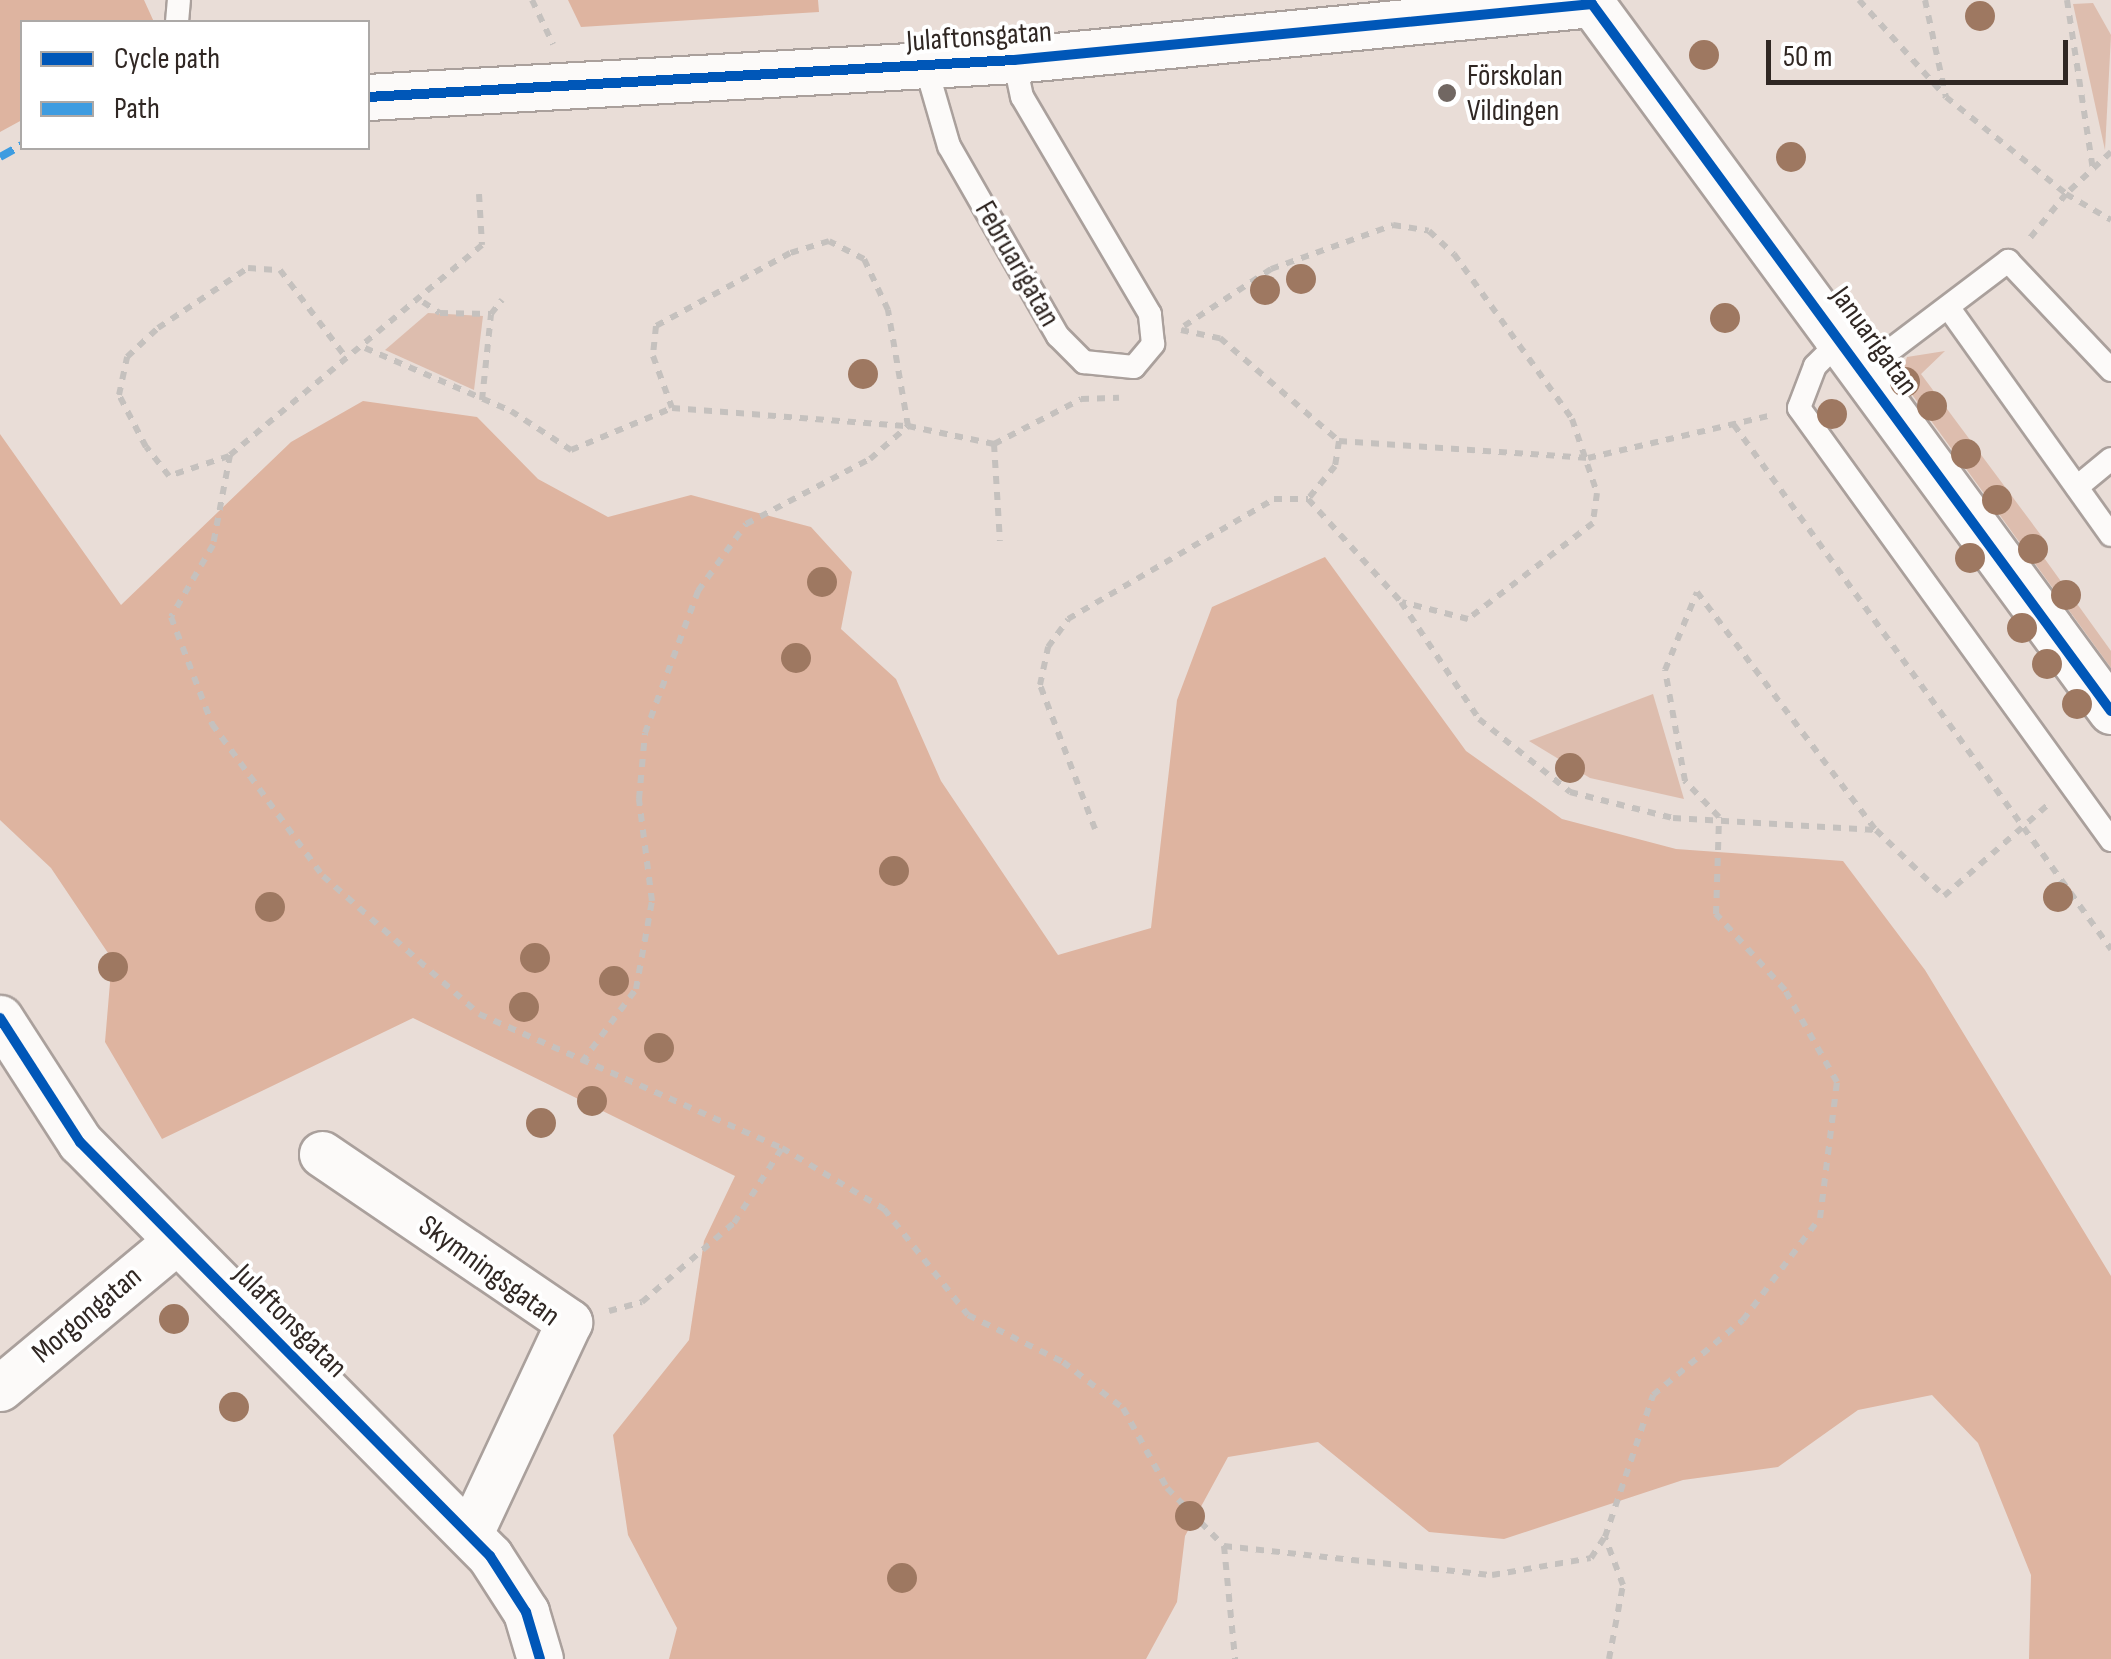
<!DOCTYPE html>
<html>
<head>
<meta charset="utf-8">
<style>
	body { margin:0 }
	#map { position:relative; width:2111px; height:1659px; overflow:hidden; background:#e9ddd7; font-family:"Sofia Sans Condensed",sans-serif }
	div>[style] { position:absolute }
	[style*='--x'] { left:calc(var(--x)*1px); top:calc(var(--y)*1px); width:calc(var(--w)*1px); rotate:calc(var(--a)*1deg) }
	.green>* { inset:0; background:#ddbdae }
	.forest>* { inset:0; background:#deb4a0 }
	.path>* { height:6px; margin-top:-3px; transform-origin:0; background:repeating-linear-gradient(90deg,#c5c1be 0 8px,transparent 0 16px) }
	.roads { filter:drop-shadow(2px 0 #aaa09c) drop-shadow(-2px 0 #aaa09c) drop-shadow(0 2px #aaa09c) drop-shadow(0 -2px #aaa09c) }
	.service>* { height:22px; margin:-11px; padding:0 11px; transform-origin:11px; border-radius:11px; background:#fcfaf9 }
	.minor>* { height:45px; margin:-22.5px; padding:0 22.5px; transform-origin:22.5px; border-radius:22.5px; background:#fcfaf9 }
	.quiet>* { height:8px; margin-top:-4px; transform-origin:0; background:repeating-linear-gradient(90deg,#3e9ce0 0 15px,transparent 0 23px) }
	.cycleway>* { height:10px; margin:-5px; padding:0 5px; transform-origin:5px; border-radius:5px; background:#0057b8 }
	.trees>* { width:30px; height:30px; margin:-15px; border-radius:50%; background:#9e7861 }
	.dots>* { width:28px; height:28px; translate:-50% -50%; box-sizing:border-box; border:5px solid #fff; border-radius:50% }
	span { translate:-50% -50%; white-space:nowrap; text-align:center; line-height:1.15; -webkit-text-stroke:8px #fff; paint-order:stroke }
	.street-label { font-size:30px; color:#302723 }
	.poi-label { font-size:30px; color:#302723 }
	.left { translate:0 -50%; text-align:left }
	.legend { position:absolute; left:20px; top:20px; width:350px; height:130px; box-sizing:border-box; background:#fff; border:2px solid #aca9a7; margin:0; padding:12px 18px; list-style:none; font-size:30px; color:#302723 }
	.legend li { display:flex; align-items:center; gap:20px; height:50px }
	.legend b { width:50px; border:2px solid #aca9a7 }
	.scale { position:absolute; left:1766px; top:40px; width:302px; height:45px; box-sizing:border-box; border:5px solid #302723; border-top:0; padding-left:12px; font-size:30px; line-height:35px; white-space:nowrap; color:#302723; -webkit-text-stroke:8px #fff; paint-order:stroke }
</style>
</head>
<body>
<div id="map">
	<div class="green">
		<i style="clip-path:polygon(2093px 3px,2111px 35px,2105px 150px,2073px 4px)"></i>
		<i style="clip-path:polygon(428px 313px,483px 316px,474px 390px,385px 350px)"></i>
		<i style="clip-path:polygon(1945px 351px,1921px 374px,2046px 542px,2037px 548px,2111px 651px,2111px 668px,1900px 378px,1907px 357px)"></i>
		<i style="clip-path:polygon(1653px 694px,1684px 799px,1590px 778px,1529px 741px)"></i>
	</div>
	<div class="forest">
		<i style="clip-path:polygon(0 0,144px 0,154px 22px,22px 22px,22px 120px,0 132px)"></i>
		<i style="clip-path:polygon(568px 0,818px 0,819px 12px,581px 27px)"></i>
		<i style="clip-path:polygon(363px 401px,477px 417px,538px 479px,608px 517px,691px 495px,811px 527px,852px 572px,841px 629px,896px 679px,941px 781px,1058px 955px,1151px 928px,1177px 700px,1212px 607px,1325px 557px,1466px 751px,1562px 819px,1676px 849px,1843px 861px,1925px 970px,2111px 1276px,2111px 1659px,2029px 1659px,2031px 1575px,1978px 1443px,1932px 1395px,1858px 1410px,1778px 1467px,1683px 1480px,1504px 1539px,1429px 1532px,1318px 1442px,1228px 1457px,1185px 1536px,1177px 1602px,1146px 1659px,669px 1659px,677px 1628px,628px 1535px,613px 1435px,689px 1340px,704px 1241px,735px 1176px,413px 1018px,162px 1139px,105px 1042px,112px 959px,51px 868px,0 820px,0 434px,121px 605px,291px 442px)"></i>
	</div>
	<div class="path">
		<i style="--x:532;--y:0;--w:49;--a:64.5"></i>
		<i style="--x:1859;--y:0;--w:130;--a:48.1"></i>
		<i style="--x:1925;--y:0;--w:99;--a:77.8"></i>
		<i style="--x:1946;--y:97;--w:154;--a:38.9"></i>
		<i style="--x:2066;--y:194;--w:57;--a:129.3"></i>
		<i style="--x:2067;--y:0;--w:171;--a:81.3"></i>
		<i style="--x:2111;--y:152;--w:62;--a:137"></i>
		<i style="--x:2066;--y:194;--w:52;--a:30"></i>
		<i style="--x:479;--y:194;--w:51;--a:86.6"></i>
		<i style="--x:482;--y:245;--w:328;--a:140.2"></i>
		<i style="--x:230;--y:455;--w:92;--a:100.7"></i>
		<i style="--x:213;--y:545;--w:83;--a:120.3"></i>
		<i style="--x:171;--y:617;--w:115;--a:69"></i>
		<i style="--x:212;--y:724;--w:188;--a:53.9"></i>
		<i style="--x:323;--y:876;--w:208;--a:41.5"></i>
		<i style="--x:479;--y:1014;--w:331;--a:23.9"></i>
		<i style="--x:782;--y:1148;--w:119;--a:30.9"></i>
		<i style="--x:884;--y:1209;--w:135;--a:51.6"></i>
		<i style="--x:968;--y:1315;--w:106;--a:26.3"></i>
		<i style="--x:1063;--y:1362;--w:76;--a:37.5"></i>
		<i style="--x:1123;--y:1408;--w:91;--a:61.2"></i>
		<i style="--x:1167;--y:1488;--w:81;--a:45.5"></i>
		<i style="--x:1224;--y:1546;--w:114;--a:84.4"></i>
		<i style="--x:423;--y:302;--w:20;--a:33"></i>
		<i style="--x:440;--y:313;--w:51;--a:1.1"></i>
		<i style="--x:1184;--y:326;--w:104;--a:-33.2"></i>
		<i style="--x:1271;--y:269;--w:130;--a:-19.8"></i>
		<i style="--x:1393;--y:225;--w:36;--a:9"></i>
		<i style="--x:1429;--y:231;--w:34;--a:43"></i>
		<i style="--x:1454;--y:254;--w:203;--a:54.4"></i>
		<i style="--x:1572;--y:419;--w:78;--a:71.3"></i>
		<i style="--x:1597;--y:493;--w:30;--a:98"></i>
		<i style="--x:1593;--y:523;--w:158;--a:142.5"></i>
		<i style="--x:1468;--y:619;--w:68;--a:-165.6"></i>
		<i style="--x:1181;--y:330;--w:40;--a:12"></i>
		<i style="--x:1220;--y:338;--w:157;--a:40.9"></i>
		<i style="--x:1339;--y:441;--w:25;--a:99"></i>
		<i style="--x:1335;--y:466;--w:43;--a:129.3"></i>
		<i style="--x:1308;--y:499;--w:139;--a:47.9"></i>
		<i style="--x:1401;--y:602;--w:141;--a:56.3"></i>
		<i style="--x:1479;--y:719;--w:117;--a:38.7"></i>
		<i style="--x:1570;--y:792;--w:106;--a:14.2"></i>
		<i style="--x:1673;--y:818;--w:203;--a:3.4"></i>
		<i style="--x:1876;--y:830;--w:95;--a:44.1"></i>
		<i style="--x:1944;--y:896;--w:142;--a:-41.3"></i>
		<i style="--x:365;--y:348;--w:159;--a:23.3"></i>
		<i style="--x:511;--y:411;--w:72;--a:33"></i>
		<i style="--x:571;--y:450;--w:109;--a:-22.6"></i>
		<i style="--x:672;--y:408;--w:237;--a:4.4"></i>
		<i style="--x:908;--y:426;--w:118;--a:-99.8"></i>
		<i style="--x:888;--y:310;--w:56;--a:-115.2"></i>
		<i style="--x:864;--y:259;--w:39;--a:-153"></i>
		<i style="--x:829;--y:241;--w:41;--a:162.9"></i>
		<i style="--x:790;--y:253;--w:153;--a:151.4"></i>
		<i style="--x:656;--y:326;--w:30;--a:96"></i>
		<i style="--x:653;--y:356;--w:55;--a:69.9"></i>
		<i style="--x:482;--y:400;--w:86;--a:-84"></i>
		<i style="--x:491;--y:314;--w:18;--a:-52"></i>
		<i style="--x:1734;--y:425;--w:646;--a:54.27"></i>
		<i style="--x:1339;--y:441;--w:250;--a:3.9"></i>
		<i style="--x:1588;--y:458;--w:190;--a:-13.1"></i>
		<i style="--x:994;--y:444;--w:97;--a:86.5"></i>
		<i style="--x:229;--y:456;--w:63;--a:161.6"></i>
		<i style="--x:169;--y:476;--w:37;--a:-128"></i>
		<i style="--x:146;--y:447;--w:59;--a:-117.4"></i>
		<i style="--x:119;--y:395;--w:39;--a:-78"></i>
		<i style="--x:127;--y:357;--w:42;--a:-43.1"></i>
		<i style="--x:158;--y:328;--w:108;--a:-33.7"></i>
		<i style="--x:248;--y:268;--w:32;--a:4"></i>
		<i style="--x:280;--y:270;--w:111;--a:53"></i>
		<i style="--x:1095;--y:829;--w:154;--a:-110.9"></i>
		<i style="--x:1040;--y:685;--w:39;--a:-78"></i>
		<i style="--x:1048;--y:647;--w:34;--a:-54"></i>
		<i style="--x:1068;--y:619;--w:238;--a:-30.2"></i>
		<i style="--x:1274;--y:499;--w:34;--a:0"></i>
		<i style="--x:582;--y:1062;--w:91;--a:-53.5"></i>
		<i style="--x:636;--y:989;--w:89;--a:-79.7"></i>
		<i style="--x:652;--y:901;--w:103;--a:-97.3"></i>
		<i style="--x:639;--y:799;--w:66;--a:-84.8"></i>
		<i style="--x:645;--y:733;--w:152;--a:-69.5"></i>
		<i style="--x:698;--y:591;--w:82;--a:-54.4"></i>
		<i style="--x:746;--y:524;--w:140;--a:-27.7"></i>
		<i style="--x:870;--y:459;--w:50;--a:-41"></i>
		<i style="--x:908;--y:426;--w:88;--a:11.8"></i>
		<i style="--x:994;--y:444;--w:98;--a:-27.3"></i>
		<i style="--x:1081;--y:399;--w:38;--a:-2"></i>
		<i style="--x:609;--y:1311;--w:34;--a:-15"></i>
		<i style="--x:642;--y:1302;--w:121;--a:-40.7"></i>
		<i style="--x:734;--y:1223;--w:89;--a:-57.4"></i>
		<i style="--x:1224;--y:1546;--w:270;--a:6.2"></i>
		<i style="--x:1492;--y:1575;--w:100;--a:-9.7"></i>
		<i style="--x:1591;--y:1558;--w:24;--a:-57"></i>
		<i style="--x:1609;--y:1659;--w:75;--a:-79.3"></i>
		<i style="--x:1623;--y:1585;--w:51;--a:-110.6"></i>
		<i style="--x:1605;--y:1537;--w:150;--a:-71.3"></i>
		<i style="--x:1653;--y:1395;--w:117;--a:-39.8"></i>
		<i style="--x:1743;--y:1320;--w:128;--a:-53"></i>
		<i style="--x:1820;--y:1218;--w:137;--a:-82.9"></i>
		<i style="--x:1837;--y:1082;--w:106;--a:-119.5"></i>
		<i style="--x:1785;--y:990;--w:103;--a:-132.2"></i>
		<i style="--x:1716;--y:914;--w:97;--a:-88.2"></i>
		<i style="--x:1719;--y:817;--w:50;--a:-133.4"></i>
		<i style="--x:1685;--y:781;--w:113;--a:-100.2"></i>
		<i style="--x:1665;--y:670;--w:84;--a:-67.7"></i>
		<i style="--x:1697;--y:592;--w:298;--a:53.1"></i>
	</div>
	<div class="roads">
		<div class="service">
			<i style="--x:177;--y:22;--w:22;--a:-85"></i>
			<i style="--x:926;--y:67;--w:82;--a:73.8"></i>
			<i style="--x:949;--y:146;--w:219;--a:60.2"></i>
			<i style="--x:1058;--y:336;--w:37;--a:45"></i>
			<i style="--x:1084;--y:362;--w:50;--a:5.7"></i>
			<i style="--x:1134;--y:367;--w:30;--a:-50"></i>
			<i style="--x:1153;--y:344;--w:30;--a:-96"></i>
			<i style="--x:1150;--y:314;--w:252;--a:-120.5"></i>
			<i style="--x:1022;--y:97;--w:38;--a:-102"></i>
			<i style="--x:1951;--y:311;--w:275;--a:54.5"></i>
			<i style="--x:1842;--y:339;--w:38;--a:135"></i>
			<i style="--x:1815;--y:366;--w:45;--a:110.9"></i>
			<i style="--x:1799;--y:408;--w:533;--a:54.16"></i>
			<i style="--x:1864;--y:370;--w:181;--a:-37.1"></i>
			<i style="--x:2008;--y:261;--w:150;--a:46.6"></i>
			<i style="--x:2077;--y:487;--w:44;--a:-39.5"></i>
		</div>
		<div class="minor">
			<i style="--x:1592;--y:4;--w:877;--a:53.72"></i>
			<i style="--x:368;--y:97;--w:647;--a:-3.28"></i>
			<i style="--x:1014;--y:60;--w:581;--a:-5.53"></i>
			<i style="--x:0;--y:1018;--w:148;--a:57.2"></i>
			<i style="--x:80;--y:1142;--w:583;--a:45.28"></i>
			<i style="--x:490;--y:1556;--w:67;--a:57.3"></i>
			<i style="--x:526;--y:1612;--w:49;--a:73.4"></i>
			<i style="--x:322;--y:1154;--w:299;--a:34.2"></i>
			<i style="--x:569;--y:1322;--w:233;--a:115.1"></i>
			<i style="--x:0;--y:1388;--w:228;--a:-39.8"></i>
		</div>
	</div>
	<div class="quiet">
		<i style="--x:0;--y:157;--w:25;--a:-29"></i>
	</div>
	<div class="cycleway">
		<i style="--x:1592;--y:4;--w:877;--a:53.72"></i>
		<i style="--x:368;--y:97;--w:647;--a:-3.28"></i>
		<i style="--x:1014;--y:60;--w:581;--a:-5.53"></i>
		<i style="--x:0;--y:1018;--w:148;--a:57.2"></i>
		<i style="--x:80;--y:1142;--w:583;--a:45.28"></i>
		<i style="--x:490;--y:1556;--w:67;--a:57.3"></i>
		<i style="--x:526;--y:1612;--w:49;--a:73.4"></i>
	</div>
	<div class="trees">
		<i style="left:1980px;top:16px"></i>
		<i style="left:1704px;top:55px"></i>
		<i style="left:1791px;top:157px"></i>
		<i style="left:1301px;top:279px"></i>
		<i style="left:1265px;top:290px"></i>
		<i style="left:1725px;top:318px"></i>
		<i style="left:863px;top:374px"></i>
		<i style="left:1905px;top:382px"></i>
		<i style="left:1932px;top:406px"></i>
		<i style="left:1832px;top:414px"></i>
		<i style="left:1966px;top:454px"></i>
		<i style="left:1997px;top:500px"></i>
		<i style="left:2033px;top:549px"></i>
		<i style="left:1970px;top:558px"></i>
		<i style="left:822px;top:582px"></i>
		<i style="left:2066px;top:595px"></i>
		<i style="left:2022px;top:628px"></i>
		<i style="left:796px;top:658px"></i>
		<i style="left:2047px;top:664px"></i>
		<i style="left:2077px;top:704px"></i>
		<i style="left:1570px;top:768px"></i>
		<i style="left:894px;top:871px"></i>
		<i style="left:2058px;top:897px"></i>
		<i style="left:270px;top:907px"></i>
		<i style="left:535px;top:958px"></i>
		<i style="left:113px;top:967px"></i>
		<i style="left:614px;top:981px"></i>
		<i style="left:524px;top:1007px"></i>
		<i style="left:659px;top:1048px"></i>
		<i style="left:592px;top:1101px"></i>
		<i style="left:541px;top:1123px"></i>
		<i style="left:174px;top:1319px"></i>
		<i style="left:234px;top:1407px"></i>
		<i style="left:1190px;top:1516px"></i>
		<i style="left:902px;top:1578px"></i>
	</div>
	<div class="dots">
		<i style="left:1447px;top:93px;background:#716762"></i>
	</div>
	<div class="street-label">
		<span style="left:979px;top:37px;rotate:-4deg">Julaftonsgatan</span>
		<span style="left:1017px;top:264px;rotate:60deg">Februarigatan</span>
		<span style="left:1874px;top:341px;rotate:54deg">Januarigatan</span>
		<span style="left:489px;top:1271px;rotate:36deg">Skymningsgatan</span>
		<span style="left:87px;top:1315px;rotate:-40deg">Morgongatan</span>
		<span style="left:290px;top:1321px;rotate:45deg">Julaftonsgatan</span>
	</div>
	<div class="poi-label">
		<span class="left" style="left:1467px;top:93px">Förskolan<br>Vildingen</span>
	</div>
	<ul class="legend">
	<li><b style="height:12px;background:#0057b8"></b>Cycle path</li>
	<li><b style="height:12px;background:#3e9ce0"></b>Path</li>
	</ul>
	<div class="scale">50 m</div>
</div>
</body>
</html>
